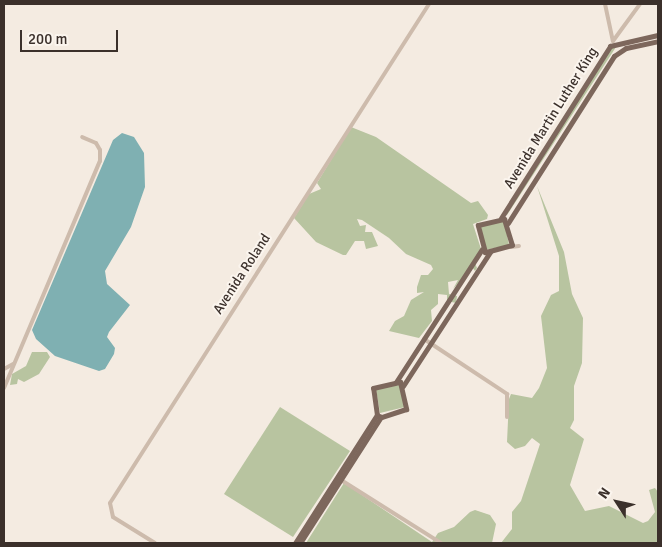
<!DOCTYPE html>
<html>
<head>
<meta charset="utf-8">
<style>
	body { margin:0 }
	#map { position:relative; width:662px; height:547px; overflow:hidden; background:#f4ebe1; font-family:Signika,sans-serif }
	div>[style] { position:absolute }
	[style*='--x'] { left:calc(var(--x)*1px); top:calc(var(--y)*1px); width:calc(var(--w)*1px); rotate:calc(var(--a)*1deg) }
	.green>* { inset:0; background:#b8c4a0 }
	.water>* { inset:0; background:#7fb0b2 }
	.minor>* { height:4px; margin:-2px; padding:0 2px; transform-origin:2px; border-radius:2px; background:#cdbbac }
	.major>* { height:5px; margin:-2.5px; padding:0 2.5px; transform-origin:2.5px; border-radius:2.5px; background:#7d675c }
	span { translate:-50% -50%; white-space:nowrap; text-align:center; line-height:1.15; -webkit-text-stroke:4px #fbf5ee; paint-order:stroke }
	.street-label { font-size:14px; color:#3b302b }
	.frame { position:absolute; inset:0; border:5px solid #3b302b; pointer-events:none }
	.north { position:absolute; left:592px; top:477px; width:50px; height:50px; -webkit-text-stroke:4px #fbf5ee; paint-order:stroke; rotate:305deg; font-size:14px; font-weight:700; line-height:20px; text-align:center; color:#3b302b }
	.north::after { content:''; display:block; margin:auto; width:18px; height:22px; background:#3b302b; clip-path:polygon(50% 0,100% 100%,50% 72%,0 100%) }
	.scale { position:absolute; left:20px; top:30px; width:98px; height:22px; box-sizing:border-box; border:2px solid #3b302b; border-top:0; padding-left:6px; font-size:15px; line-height:18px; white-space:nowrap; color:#3b302b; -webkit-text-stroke:4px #fbf5ee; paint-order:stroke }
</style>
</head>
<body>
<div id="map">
	<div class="green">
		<i style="clip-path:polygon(613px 45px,616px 47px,507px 215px,505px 213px)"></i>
		<i style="clip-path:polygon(351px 127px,376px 137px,471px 203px,478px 201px,488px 215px,487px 219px,473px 224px,481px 249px,475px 263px,477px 268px,475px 271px,472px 267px,453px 289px,458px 280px,448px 282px,449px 294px,457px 296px,456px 303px,447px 301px,447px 295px,438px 294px,438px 304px,431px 310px,432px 321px,419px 338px,389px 331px,395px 321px,404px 316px,411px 300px,424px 292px,417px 293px,417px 287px,421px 275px,428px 275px,433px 269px,431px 265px,406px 254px,389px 238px,362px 220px,357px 219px,360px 226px,366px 225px,365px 232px,372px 232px,378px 246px,366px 249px,364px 241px,355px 241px,346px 255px,343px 255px,316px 242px,294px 218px,309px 194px,321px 189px,317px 183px)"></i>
		<i style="clip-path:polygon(537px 186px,564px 252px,572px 294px,583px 318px,582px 363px,574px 386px,574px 420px,570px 428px,584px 439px,570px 485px,585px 511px,609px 506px,643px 523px,648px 521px,655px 512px,649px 490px,655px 488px,658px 492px,658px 543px,501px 543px,512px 529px,512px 512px,521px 501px,540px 444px,532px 438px,525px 446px,515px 449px,507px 442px,509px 399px,511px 394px,532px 398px,539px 388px,547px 368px,541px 316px,551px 295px,559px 291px,559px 256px)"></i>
		<i style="clip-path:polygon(504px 220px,509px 245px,485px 250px,481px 227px)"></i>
		<i style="clip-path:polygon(32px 352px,47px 352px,50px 357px,39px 374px,24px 382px,18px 379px,17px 384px,10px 385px,12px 374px,26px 366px)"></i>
		<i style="clip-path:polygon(399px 385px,405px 407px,380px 413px,376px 389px)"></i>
		<i style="clip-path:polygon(280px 407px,350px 451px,293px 537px,224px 494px)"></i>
		<i style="clip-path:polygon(344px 483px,432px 542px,438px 533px,454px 527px,470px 512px,475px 510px,490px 515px,496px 524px,492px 543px,306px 543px)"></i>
	</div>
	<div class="water">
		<i style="clip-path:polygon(122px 133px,134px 137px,144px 153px,145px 187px,131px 227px,105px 271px,107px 284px,130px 305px,109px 332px,107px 337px,115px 348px,114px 354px,105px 369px,99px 371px,55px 356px,36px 339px,32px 330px,113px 140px)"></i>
	</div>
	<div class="minor">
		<i style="--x:605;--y:4;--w:38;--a:78"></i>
		<i style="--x:613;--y:41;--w:46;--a:-53.9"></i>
		<i style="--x:511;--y:247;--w:8;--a:-7"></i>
		<i style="--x:424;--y:339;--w:100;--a:33.5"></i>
		<i style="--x:507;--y:394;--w:23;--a:90"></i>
		<i style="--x:4;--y:369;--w:10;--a:-29"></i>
		<i style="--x:4;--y:388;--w:246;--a:-67.1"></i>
		<i style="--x:100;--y:161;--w:11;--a:-90"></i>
		<i style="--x:100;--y:150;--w:8;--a:-120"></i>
		<i style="--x:96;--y:143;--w:15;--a:-157"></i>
		<i style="--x:341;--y:480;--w:118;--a:32.2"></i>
		<i style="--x:155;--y:543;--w:49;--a:-148.2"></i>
		<i style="--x:113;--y:517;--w:14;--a:-102"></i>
		<i style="--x:110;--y:503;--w:592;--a:-57.41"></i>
	</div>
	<div class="major">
		<i style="--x:501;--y:218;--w:204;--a:-57.6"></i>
		<i style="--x:610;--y:46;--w:49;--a:-12.9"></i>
		<i style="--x:504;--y:219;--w:27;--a:73"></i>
		<i style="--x:512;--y:245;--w:28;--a:165"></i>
		<i style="--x:485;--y:252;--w:28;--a:-105"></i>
		<i style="--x:478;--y:225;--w:27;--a:-13"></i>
		<i style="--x:508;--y:223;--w:198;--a:-57.6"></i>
		<i style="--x:614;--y:56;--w:14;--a:-34"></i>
		<i style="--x:626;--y:48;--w:33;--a:-12"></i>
		<i style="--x:396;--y:382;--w:158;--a:-57.1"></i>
		<i style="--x:400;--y:382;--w:28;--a:77"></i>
		<i style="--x:406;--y:409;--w:26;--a:162"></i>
		<i style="--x:381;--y:417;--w:4;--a:-153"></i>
		<i style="--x:377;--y:415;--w:27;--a:-98"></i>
		<i style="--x:373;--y:388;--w:28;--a:-13"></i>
		<i style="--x:403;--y:386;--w:160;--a:-57"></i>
		<i style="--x:295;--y:543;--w:152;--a:-57.4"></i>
		<i style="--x:300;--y:543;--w:150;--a:-57.3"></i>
	</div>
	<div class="street-label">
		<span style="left:551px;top:118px;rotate:-58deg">Avenida Martin Luther King</span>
		<span style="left:242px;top:274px;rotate:-57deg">Avenida Roland</span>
	</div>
	<div class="frame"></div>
	<div class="north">N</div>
	<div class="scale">200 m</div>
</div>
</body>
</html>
